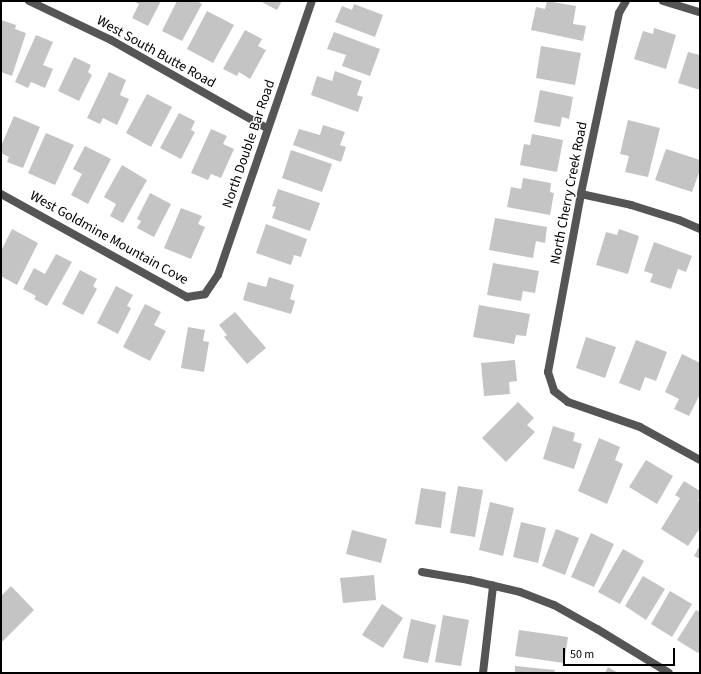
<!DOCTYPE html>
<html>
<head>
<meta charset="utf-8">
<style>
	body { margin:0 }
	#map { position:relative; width:701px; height:674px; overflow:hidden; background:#fff; font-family:"Source Sans 3",sans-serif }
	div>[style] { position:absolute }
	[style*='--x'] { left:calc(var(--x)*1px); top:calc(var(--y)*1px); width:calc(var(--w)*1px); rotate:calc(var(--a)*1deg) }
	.building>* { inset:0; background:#c4c4c4 }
	.street>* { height:8px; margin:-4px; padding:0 4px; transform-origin:4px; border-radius:4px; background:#555 }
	span { translate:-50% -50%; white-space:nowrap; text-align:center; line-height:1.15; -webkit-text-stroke:3px #fff; paint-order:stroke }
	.street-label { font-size:14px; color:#000 }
	.frame { position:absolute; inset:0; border:2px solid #000; pointer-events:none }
	.scale { position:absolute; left:563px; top:648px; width:112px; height:18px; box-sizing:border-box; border:2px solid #000; border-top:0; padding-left:5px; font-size:12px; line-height:14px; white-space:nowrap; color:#000; -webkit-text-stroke:3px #fff; paint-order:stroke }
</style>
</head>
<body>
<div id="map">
	<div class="building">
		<i style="clip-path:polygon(133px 1px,161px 1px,148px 26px,132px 18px,139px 4px)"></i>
		<i style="clip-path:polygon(177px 1px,197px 1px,202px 4px,182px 41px,162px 31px)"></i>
		<i style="clip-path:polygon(260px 1px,282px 1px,277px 10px)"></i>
		<i style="clip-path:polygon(547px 1px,576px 6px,573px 24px,586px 26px,583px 41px,531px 30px,536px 7px,545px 9px)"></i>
		<i style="clip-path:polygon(354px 4px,383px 15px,375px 37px,335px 22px,342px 6px,352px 10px)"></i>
		<i style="clip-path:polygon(207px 11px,234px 25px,213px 63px,187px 49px)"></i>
		<i style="clip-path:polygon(1px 20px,16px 25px,15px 29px,26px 33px,12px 76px,1px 72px)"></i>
		<i style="clip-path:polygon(654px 28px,676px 35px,666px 69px,634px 59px,643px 31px,653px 34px)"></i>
		<i style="clip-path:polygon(245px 30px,262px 39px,258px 46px,266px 50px,250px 79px,239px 72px,237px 76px,223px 69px)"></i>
		<i style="clip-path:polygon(334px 32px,380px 49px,370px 76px,342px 66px,346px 55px,327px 49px)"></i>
		<i style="clip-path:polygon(36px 35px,53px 42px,43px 65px,53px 69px,45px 88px,31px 82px,28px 88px,15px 82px)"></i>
		<i style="clip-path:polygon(541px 46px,581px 53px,575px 85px,536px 78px)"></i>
		<i style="clip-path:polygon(688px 52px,700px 55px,700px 90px,678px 83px)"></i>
		<i style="clip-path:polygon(74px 57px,91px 65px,88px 72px,92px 75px,79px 101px,58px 91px)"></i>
		<i style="clip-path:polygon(335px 71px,362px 81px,357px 95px,363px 97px,358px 112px,311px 95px,317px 76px,332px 81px)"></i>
		<i style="clip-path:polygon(109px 72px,126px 80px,120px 95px,129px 99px,117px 125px,103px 118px,100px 124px,87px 118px)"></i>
		<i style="clip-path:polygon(540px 90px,573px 97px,569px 119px,562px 117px,560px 127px,534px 122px)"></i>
		<i style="clip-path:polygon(147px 94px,172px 107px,151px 147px,126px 133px)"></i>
		<i style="clip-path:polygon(179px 113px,195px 121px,191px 130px,195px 132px,181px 159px,160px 148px)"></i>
		<i style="clip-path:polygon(14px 116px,40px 127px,23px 168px,7px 162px,9px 157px,1px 153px,1px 146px)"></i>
		<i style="clip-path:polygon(628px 120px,660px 128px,648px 177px,625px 172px,629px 156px,620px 154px)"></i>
		<i style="clip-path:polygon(323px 125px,345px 132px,340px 145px,346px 147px,341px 162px,293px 145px,299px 129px,320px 135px)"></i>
		<i style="clip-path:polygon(211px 129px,227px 136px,223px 144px,234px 149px,221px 178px,211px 174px,208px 180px,191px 173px)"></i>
		<i style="clip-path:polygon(46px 133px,74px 145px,55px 185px,28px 173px)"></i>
		<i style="clip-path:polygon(532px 134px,563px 140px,557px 172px,520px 165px,524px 144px,530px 145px)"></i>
		<i style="clip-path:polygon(85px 146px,111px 159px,88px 204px,71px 195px,82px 174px,73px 169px)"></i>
		<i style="clip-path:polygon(666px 149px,700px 160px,700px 170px,692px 192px,655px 180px)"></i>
		<i style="clip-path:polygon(291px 150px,332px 164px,322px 192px,282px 178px)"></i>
		<i style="clip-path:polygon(122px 165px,147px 180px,123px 223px,110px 216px,116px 204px,104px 197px)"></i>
		<i style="clip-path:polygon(523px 178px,551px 183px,550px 192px,554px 193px,550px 215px,507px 207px,511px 187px,521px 189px)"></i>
		<i style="clip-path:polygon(278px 189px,320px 203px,310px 231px,272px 218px,276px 207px,272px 206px)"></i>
		<i style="clip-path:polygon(150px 193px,171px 204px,154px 237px,137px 228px,141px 221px,137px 219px)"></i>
		<i style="clip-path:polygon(181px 208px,202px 216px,198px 224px,205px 227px,191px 259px,164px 248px)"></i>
		<i style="clip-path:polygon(495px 218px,547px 227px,545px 243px,536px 241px,533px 258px,489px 250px)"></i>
		<i style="clip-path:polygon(266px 224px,307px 239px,301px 257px,294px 255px,291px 265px,256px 253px)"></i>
		<i style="clip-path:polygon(12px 229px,38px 243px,17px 285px,1px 276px,1px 251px)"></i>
		<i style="clip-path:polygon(619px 229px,639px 236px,628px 274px,596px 265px,606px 232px,617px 235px)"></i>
		<i style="clip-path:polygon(654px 242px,692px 256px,686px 272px,678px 269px,671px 289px,650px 282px,653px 274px,644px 271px)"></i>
		<i style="clip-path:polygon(56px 254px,72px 262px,47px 306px,34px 299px,36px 296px,23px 289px,34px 268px,45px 274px)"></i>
		<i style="clip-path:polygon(493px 263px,539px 271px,535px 293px,523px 291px,521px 301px,487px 295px)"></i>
		<i style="clip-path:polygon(80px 270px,97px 279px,93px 286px,97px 289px,83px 315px,62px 304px)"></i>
		<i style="clip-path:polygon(269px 277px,294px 285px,290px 299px,295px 301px,291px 314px,243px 300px,248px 282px,266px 287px)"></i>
		<i style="clip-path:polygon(116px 286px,133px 295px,127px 306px,131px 308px,118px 334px,97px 323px)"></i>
		<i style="clip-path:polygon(145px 304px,161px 312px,154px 325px,166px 331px,150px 361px,123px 347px)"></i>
		<i style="clip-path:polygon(479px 305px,530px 314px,526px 336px,516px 335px,514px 344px,473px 337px)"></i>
		<i style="clip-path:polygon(235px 312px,266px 348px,247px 364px,224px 337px,227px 335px,219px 325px)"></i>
		<i style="clip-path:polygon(188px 327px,205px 330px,203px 341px,209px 342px,204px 372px,181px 368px)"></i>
		<i style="clip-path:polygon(586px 337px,616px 347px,605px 378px,576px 368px)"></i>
		<i style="clip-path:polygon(636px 340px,667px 352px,656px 381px,645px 377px,640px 391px,619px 383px)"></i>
		<i style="clip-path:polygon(682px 354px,700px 363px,700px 394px,689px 416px,674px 409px,679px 399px,665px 392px)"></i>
		<i style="clip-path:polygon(515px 360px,517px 381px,509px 382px,510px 394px,484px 396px,481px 363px)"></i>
		<i style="clip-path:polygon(518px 402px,534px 418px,527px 425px,535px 432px,506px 462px,482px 438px)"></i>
		<i style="clip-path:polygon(553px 426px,575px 433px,573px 441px,582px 444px,574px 469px,543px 459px)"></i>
		<i style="clip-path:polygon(599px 438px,620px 447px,615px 460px,623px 464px,607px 504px,578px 491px)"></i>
		<i style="clip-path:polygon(646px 460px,673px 476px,657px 504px,629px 487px)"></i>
		<i style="clip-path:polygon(684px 481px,700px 491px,700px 497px,698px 501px,700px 502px,700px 528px,688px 546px,661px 529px,680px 498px,675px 495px)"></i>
		<i style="clip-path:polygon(458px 486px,483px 490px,475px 537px,450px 533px)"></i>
		<i style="clip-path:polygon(421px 488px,446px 492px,441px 528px,415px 524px)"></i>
		<i style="clip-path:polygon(490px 502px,514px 508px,503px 556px,479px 550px)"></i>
		<i style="clip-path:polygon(521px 522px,546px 528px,538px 563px,513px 557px)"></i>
		<i style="clip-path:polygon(556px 529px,579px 538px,565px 575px,542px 566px)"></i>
		<i style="clip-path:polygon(352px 530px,387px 539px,381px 563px,346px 554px)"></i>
		<i style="clip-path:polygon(591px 533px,614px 544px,594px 587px,571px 577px)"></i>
		<i style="clip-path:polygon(700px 545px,700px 559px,694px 556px)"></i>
		<i style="clip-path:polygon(623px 549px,644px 561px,620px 604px,598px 592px)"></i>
		<i style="clip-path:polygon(374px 575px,376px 600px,343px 603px,340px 578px)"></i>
		<i style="clip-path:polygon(643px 576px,665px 589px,646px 620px,625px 606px)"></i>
		<i style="clip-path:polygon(11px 586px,34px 610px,1px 643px,1px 596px)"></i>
		<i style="clip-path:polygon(670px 591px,692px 604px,672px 637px,651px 624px)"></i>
		<i style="clip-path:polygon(382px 604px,403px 618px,383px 648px,362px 635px)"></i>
		<i style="clip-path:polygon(696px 610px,700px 612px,700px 650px,698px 653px,677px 640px)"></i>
		<i style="clip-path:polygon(443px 615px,469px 620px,461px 666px,435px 662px)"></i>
		<i style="clip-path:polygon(411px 619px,436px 625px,428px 663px,403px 658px)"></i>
		<i style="clip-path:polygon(519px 630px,568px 637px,564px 663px,515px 656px)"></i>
		<i style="clip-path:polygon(515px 666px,555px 670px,554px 673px,515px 673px)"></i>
		<i style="clip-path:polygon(608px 667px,618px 673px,605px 673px)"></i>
	</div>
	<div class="street">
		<i style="--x:29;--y:1;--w:91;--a:25.4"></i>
		<i style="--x:111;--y:40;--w:180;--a:29.5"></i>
		<i style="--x:626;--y:1;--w:14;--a:120"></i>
		<i style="--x:619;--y:13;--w:185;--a:101.9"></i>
		<i style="--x:581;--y:194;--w:181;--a:100.5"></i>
		<i style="--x:548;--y:372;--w:20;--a:72"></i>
		<i style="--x:554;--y:391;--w:18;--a:38"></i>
		<i style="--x:568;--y:402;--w:76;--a:19.1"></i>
		<i style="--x:640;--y:427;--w:68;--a:28.8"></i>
		<i style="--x:663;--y:1;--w:39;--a:17"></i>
		<i style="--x:1;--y:194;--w:213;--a:29"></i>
		<i style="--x:187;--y:297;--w:18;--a:-9"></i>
		<i style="--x:205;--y:294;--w:23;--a:-56"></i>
		<i style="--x:218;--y:275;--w:290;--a:-71.1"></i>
		<i style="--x:581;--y:194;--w:51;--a:12.4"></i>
		<i style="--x:631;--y:205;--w:50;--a:17.4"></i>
		<i style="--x:679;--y:220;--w:23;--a:23"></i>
		<i style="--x:422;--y:572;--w:48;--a:9.7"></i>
		<i style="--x:469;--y:580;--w:52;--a:13.2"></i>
		<i style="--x:520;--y:592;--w:36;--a:21"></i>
		<i style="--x:554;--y:605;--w:49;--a:29.2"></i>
		<i style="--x:597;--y:629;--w:84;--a:31.4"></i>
		<i style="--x:483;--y:673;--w:88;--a:-83.4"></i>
	</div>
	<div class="street-label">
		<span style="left:156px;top:52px;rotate:29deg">West South Butte Road</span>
		<span style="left:249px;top:144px;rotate:-71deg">North Double Bar Road</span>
		<span style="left:569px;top:193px;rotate:-79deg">North Cherry Creek Road</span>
		<span style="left:109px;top:238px;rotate:29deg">West Goldmine Mountain Cove</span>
	</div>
	<div class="frame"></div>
	<div class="scale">50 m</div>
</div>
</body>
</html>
